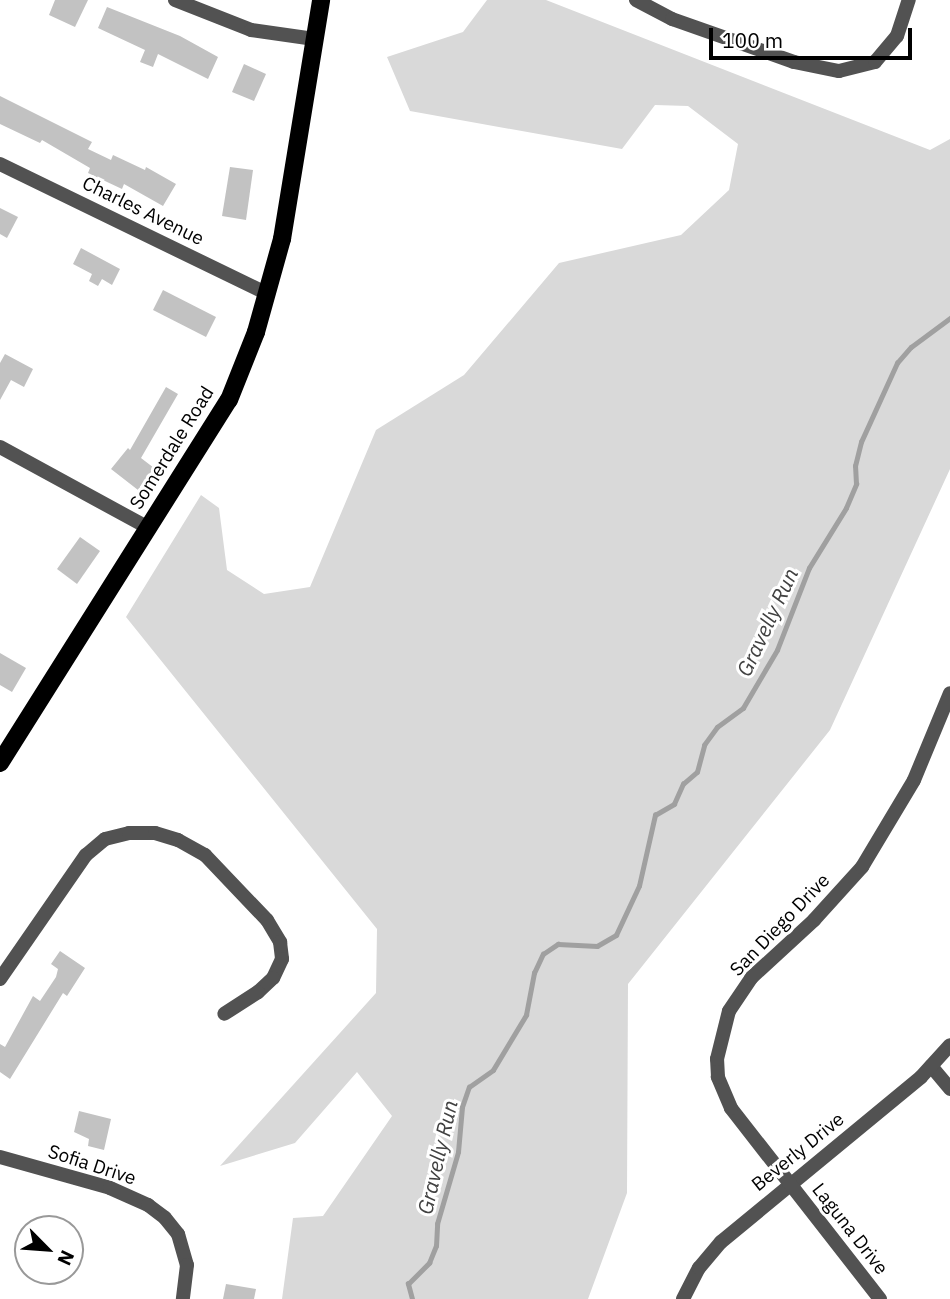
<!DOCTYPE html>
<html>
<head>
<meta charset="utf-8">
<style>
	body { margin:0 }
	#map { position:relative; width:950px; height:1299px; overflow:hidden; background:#fff; font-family:"IBM Plex Sans",sans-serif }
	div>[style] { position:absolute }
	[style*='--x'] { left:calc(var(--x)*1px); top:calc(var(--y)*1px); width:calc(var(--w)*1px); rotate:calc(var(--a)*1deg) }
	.green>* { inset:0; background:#d9d9d9 }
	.stream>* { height:4.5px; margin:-2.25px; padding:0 2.25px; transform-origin:2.25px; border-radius:2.25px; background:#a0a0a0 }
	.building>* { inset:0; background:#c2c2c2 }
	.minor>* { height:14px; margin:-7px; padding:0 7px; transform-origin:7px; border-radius:7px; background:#525252 }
	.major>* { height:18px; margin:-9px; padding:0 9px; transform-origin:9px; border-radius:9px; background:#000 }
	span { translate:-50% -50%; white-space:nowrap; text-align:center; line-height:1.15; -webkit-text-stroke:6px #fff; paint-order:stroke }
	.street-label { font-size:19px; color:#000 }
	.water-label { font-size:21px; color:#414141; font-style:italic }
	.north { position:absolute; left:14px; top:1215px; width:70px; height:70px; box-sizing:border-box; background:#fff; border:2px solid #999; border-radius:50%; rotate:115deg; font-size:19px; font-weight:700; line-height:28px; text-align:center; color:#000 }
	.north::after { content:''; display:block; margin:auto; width:24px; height:32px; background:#000; clip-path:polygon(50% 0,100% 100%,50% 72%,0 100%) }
	.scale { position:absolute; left:709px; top:28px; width:203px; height:32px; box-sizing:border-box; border:4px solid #000; border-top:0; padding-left:9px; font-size:21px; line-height:24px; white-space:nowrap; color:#000; -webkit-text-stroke:5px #fff; paint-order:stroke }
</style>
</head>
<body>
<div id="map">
	<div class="green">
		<i style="clip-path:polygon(487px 0,546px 0,930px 150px,950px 139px,950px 469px,830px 730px,628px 984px,627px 1193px,588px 1299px,282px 1299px,293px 1218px,323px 1216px,392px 1116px,357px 1072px,295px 1143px,220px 1166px,376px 993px,377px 929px,126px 617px,201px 495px,219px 508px,227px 570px,264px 594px,310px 587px,376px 430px,464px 375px,559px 263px,681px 235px,729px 190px,738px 144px,688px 106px,655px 105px,622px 149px,410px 111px,387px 57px,463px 32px)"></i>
	</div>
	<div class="stream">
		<i style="--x:412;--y:1299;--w:16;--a:-105"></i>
		<i style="--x:408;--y:1284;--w:30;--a:-45"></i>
		<i style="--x:429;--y:1263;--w:18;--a:-68"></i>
		<i style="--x:436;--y:1246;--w:22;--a:-87"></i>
		<i style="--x:437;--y:1224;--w:75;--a:-73.7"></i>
		<i style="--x:458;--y:1152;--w:45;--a:-84.9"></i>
		<i style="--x:462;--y:1107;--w:21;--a:-71"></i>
		<i style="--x:469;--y:1087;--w:29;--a:-35"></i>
		<i style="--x:493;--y:1070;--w:64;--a:-59"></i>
		<i style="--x:526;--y:1015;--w:43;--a:-79.2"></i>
		<i style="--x:534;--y:973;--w:21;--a:-65"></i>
		<i style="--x:543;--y:954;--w:18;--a:-34"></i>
		<i style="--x:558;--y:944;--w:39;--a:3"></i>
		<i style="--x:597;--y:946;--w:22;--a:-30"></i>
		<i style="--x:616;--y:935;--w:54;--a:-64.9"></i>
		<i style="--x:639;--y:886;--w:73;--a:-77.3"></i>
		<i style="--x:655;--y:815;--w:22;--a:-30"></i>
		<i style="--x:674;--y:804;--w:22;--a:-66"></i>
		<i style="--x:683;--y:784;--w:18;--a:-41"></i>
		<i style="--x:697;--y:772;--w:28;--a:-75"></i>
		<i style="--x:704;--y:745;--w:22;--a:-54"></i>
		<i style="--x:717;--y:727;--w:32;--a:-36"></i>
		<i style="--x:743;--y:708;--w:67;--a:-59.6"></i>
		<i style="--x:777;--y:650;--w:88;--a:-68.7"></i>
		<i style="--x:809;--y:568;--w:70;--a:-58.3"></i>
		<i style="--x:846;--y:508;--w:26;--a:-67"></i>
		<i style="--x:856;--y:484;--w:18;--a:-93"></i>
		<i style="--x:855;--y:466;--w:25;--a:-76"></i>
		<i style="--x:861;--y:442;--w:87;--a:-65.5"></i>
		<i style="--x:897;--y:363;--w:21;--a:-49"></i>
		<i style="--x:911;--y:347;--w:49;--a:-36.6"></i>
	</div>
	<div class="building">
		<i style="clip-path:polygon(55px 0,88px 0,75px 27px,49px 15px)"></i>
		<i style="clip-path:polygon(107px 7px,180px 36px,218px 57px,208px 79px,158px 54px,153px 67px,140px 62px,145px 50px,98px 28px)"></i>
		<i style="clip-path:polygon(244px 64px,266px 74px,254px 101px,232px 92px)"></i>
		<i style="clip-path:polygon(0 96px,92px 142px,88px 149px,111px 160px,113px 155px,145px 170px,146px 167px,176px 184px,163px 206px,124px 184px,122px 189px,88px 173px,90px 168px,42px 140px,40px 143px,0 124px)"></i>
		<i style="clip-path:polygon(230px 167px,253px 170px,246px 220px,222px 216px)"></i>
		<i style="clip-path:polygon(0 208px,18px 217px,7px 238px,0 234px)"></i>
		<i style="clip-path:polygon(81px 248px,120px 269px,112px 285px,102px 279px,98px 286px,89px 281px,92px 274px,73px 264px)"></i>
		<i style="clip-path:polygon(163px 290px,216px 317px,206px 337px,153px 310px)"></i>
		<i style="clip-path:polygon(5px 354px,33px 369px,24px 387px,11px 380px,0 400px,0 363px)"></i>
		<i style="clip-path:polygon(166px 387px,178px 394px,141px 458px,154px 468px,138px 490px,111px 469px,128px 448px,130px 450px)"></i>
		<i style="clip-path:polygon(80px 537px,100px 551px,77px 584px,57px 569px)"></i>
		<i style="clip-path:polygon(0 653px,26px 668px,12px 692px,0 685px)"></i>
		<i style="clip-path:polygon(60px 951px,85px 968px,67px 996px,63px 993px,10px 1079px,0 1072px,0 1044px,5px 1047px,33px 996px,40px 1001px,56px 977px,58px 969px,51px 964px)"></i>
		<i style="clip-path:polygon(79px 1111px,111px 1119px,104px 1150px,88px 1146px,89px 1139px,74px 1132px)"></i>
		<i style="clip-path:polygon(226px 1284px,256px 1289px,254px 1299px,223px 1299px)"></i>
	</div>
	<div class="minor">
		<i style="--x:175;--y:0;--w:82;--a:21.5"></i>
		<i style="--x:251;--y:30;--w:64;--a:8.1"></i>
		<i style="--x:636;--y:0;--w:41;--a:27.8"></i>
		<i style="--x:672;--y:19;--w:129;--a:19.4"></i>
		<i style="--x:794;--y:62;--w:46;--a:11.3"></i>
		<i style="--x:839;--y:71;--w:37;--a:-14"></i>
		<i style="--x:875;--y:62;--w:34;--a:-50"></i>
		<i style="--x:897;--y:36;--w:38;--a:-72"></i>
		<i style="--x:0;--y:164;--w:298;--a:25.9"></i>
		<i style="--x:0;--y:447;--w:167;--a:28.6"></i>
		<i style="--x:0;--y:979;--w:151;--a:-55.3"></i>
		<i style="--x:86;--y:855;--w:25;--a:-40"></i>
		<i style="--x:105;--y:839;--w:25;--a:-14"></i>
		<i style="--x:129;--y:833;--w:26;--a:0"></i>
		<i style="--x:155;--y:833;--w:24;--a:17"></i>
		<i style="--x:178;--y:840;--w:31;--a:29"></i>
		<i style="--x:205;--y:855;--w:90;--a:46.4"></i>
		<i style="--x:267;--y:920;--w:26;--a:59"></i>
		<i style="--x:280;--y:942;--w:17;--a:83"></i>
		<i style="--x:282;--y:959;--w:21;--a:115"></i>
		<i style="--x:273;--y:978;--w:21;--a:137"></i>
		<i style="--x:258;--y:992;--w:40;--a:147.1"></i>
		<i style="--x:931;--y:1066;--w:30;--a:50"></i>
		<i style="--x:0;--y:1157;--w:114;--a:15.7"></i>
		<i style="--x:110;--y:1188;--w:42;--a:24.1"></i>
		<i style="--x:148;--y:1205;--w:21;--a:37"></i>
		<i style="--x:165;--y:1218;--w:21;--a:51"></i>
		<i style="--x:178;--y:1234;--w:32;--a:74"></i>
		<i style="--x:187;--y:1265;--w:34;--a:97"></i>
		<i style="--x:683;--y:1299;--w:35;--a:-63"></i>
		<i style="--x:699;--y:1268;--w:34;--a:-50"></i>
		<i style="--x:721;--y:1242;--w:259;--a:-39.5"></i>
		<i style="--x:921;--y:1077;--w:43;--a:-47.8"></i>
		<i style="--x:880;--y:1299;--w:242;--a:-128"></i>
		<i style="--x:731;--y:1108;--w:34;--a:-113"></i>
		<i style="--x:718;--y:1077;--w:18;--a:-93"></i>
		<i style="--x:717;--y:1059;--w:49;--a:-76"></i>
		<i style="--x:729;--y:1011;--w:40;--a:-56"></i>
		<i style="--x:751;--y:978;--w:86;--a:-42.6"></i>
		<i style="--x:814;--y:920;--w:72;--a:-47.8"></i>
		<i style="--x:862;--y:867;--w:101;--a:-59.1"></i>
		<i style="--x:914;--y:780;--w:94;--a:-67.5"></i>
	</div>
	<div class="major">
		<i style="--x:0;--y:763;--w:429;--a:-57.8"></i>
		<i style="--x:229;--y:400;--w:73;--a:-68.3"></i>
		<i style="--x:256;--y:332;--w:97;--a:-74.4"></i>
		<i style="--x:282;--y:239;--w:242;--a:-80.7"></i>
	</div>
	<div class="street-label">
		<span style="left:143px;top:211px;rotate:26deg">Charles Avenue</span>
		<span style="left:172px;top:448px;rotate:-58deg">Somerdale Road</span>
		<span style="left:780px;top:925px;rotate:-46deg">San Diego Drive</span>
		<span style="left:798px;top:1152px;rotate:-39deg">Beverly Drive</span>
		<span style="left:92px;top:1165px;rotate:18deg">Sofia Drive</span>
		<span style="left:850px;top:1229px;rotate:52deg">Laguna Drive</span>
	</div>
	<div class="water-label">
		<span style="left:767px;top:622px;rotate:-65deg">Gravelly Run</span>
		<span style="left:437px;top:1157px;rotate:-77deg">Gravelly Run</span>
	</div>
	<div class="north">N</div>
	<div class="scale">100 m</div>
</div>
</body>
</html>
